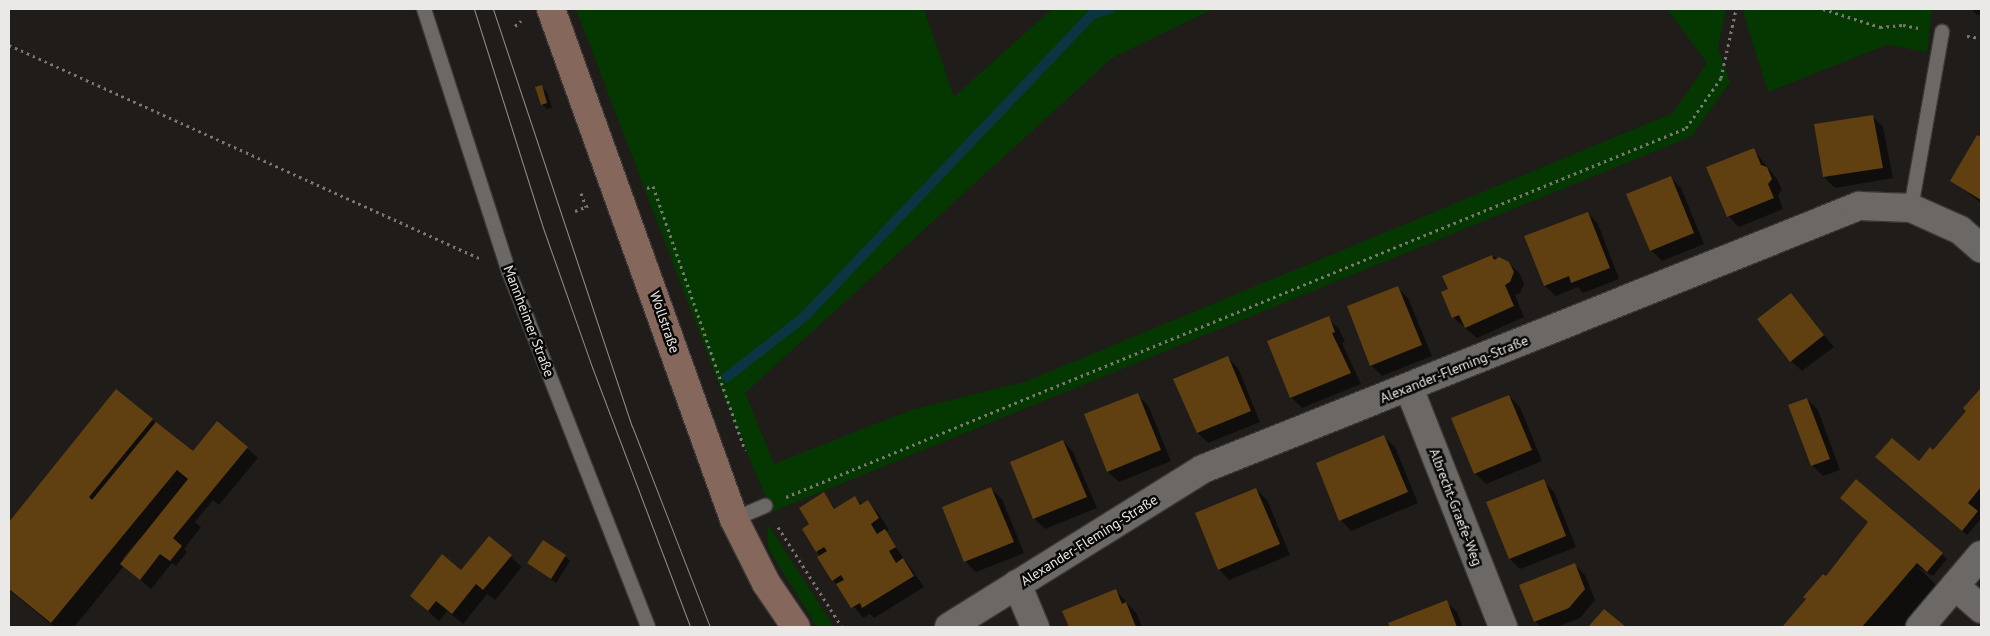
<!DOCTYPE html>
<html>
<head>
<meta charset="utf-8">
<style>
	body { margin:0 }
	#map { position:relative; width:1990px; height:636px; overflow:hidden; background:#1f1c19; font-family:"PT Sans",sans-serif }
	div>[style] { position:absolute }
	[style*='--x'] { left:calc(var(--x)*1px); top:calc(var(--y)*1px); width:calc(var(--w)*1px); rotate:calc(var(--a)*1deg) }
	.green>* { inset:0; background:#043800 }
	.shadow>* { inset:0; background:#0007 }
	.stream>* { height:10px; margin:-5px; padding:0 5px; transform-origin:5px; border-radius:5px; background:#0c3543 }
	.building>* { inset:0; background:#603f11 }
	.path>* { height:3px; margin-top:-1.5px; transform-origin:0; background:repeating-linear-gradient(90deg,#7a7875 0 2.5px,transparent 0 6.5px) }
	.roads { filter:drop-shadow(1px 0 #3a3937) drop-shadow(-1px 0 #3a3937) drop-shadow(0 1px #3a3937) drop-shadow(0 -1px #3a3937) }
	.lane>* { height:14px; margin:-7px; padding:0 7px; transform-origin:7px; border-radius:7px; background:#6c6865 }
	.street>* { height:28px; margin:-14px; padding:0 14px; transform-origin:14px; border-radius:14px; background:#6c6865 }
	.secondary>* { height:28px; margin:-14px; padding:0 14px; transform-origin:14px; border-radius:14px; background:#86675c }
	.tram>* { height:1px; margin:-0.5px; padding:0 0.5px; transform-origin:0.5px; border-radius:0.5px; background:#8e8c8a }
	span { translate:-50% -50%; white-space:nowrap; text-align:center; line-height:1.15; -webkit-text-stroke:5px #080706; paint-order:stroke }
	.street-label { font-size:14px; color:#eae9e7 }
	.frame { position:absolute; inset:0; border:10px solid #eae9e7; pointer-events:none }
</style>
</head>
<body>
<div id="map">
	<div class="green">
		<i style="clip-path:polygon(576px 9px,924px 9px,954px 97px,1052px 9px,1213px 9px,1112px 58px,745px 393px,774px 464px,911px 410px,1027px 381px,1673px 113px,1707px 63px,1667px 9px,1726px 9px,1718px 47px,1730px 82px,1692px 136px,772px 512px,725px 400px)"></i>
		<i style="clip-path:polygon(1748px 9px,1932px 9px,1927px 52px,1887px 45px,1768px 92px,1743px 12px)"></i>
		<i style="clip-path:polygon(767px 523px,834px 627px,817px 627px,768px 548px)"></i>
	</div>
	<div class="shadow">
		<i style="clip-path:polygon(1972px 9px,1981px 9px,1981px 15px,1977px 15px)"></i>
		<i style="clip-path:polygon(541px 86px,547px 92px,552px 108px,547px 109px,542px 104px)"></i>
		<i style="clip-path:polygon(1873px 117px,1883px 127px,1893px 178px,1835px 188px,1824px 177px)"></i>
		<i style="clip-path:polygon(1978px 136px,1981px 138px,1981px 203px,1952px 181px)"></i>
		<i style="clip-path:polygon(1753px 149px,1777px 179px,1782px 190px,1778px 195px,1783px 209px,1739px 227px,1728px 216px)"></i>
		<i style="clip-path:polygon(1670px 177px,1681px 188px,1704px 244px,1662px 261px,1651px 250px,1628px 194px)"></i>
		<i style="clip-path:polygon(1588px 213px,1598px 224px,1619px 279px,1583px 293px,1578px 287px,1556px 296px,1545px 286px)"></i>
		<i style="clip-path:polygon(1492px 256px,1509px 263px,1520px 274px,1524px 284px,1520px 293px,1515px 295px,1524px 317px,1477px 338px,1453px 317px,1450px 290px)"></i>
		<i style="clip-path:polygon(1397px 287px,1408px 298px,1432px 356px,1382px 376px,1371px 365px)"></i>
		<i style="clip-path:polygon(1791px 295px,1834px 347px,1802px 371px,1791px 361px)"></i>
		<i style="clip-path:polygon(1328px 318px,1339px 329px,1345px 342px,1342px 343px,1361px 384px,1302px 408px,1291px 397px)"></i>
		<i style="clip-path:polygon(1227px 357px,1238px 368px,1260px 422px,1208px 443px,1198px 433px)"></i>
		<i style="clip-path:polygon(1981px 390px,1981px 519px,1967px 535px,1882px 462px,1919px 463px,1933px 452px,1968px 412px,1964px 408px)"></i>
		<i style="clip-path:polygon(evenodd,116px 391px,193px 453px,247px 448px,258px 458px,219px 505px,213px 500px,195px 522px,201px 527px,184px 549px,187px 552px,176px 566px,172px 563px,151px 589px,124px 566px,74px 627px,54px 627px,9px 590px,9px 524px,116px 391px,140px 538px,142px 539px,125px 560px,123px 558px,140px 538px)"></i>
		<i style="clip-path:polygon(1137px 395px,1148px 405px,1171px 461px,1119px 482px,1108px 472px,1086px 415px)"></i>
		<i style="clip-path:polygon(1509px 396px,1520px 407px,1542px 461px,1486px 484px,1475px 473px)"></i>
		<i style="clip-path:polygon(1807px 399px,1818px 410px,1840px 470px,1823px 476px,1812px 465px)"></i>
		<i style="clip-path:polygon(1384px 437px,1395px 447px,1418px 503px,1351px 531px,1341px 520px)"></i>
		<i style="clip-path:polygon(1063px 441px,1073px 452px,1097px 508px,1045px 529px,1034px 518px)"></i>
		<i style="clip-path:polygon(1543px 481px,1554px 492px,1576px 547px,1520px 569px,1510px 559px)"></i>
		<i style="clip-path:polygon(991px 489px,1002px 499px,1024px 553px,976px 572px,965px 561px)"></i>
		<i style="clip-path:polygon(1256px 489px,1267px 500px,1290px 555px,1229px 580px,1219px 569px)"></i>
		<i style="clip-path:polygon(824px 494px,836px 510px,855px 498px,863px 505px,868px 502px,878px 513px,889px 530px,885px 532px,924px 587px,874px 618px,870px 614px,863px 618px,833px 580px,817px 551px,812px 525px)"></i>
		<i style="clip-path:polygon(489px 538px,522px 567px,495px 600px,487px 594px,463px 624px,447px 611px,439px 621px,411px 596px,462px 572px)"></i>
		<i style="clip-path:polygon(1942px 554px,1947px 559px,1933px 576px,1917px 566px,1937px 586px,1902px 627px,1782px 627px,1826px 578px)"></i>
		<i style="clip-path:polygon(565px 556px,570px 561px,556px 583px,529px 563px)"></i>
		<i style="clip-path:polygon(1574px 564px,1585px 575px,1595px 600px,1580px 618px,1557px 627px,1541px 627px,1535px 621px)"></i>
		<i style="clip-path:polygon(1116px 591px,1137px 614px,1142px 627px,1070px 627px,1064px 611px)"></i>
		<i style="clip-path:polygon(1446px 602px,1457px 612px,1463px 627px,1391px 627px,1390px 624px)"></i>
	</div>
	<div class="stream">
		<i style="--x:727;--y:377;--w:98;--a:-37.9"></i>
		<i style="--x:804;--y:317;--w:419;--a:-46.4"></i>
		<i style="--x:1093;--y:14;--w:17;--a:-17"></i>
	</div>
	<div class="building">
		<i style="clip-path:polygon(542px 85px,547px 103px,541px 105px,535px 87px)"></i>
		<i style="clip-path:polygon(1873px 115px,1883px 168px,1823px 177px,1814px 124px)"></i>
		<i style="clip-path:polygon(1977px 135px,1981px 137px,1981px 200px,1950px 181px)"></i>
		<i style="clip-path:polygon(1754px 148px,1761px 165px,1767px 167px,1772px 179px,1768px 184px,1774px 198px,1727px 217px,1706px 167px)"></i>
		<i style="clip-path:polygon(1671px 176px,1694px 233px,1650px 251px,1626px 194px)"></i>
		<i style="clip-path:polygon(1588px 212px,1610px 268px,1571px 283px,1569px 276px,1544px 286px,1524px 236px)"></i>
		<i style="clip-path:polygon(1492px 255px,1494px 260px,1499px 257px,1509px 262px,1514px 272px,1510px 282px,1505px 285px,1514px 306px,1465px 328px,1459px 315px,1452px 318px,1441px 292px,1448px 289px,1442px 276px)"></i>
		<i style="clip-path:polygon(1398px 286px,1422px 345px,1370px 366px,1347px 306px)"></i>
		<i style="clip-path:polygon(1791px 293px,1824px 335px,1790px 362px,1757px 319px)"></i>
		<i style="clip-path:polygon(1329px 316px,1335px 332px,1332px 333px,1351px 373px,1290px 398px,1267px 341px)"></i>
		<i style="clip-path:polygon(1228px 356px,1251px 411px,1197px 433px,1173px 379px)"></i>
		<i style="clip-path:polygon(1981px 388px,1981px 487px,1968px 503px,1978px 511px,1962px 531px,1875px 457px,1892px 438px,1919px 461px,1930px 447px,1933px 450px,1966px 411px,1963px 408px)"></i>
		<i style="clip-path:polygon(116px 389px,153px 419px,89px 497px,92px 500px,156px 422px,193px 451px,217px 421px,248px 447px,173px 538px,182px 546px,170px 561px,160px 554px,140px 580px,120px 564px,188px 479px,177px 470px,51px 623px,9px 589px,9px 522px)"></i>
		<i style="clip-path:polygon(1138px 393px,1161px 450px,1107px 472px,1084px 414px)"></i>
		<i style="clip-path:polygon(1509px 395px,1532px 450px,1474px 474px,1451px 418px)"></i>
		<i style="clip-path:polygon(1807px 398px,1830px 459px,1811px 466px,1788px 405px)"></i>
		<i style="clip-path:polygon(1384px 435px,1408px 492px,1339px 521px,1316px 463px)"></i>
		<i style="clip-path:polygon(1063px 440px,1087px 497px,1033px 519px,1010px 462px)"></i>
		<i style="clip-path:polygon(1544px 479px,1566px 536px,1509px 559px,1486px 502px)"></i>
		<i style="clip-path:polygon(1856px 479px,1943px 553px,1927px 572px,1917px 563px,1862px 627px,1782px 627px,1806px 599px,1803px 597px,1823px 574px,1826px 576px,1868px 522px,1840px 498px)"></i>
		<i style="clip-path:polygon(991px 487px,1014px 542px,964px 562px,942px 507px)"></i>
		<i style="clip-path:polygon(1256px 488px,1280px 544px,1218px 570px,1195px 513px)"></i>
		<i style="clip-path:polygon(824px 492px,834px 509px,855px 496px,860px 505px,868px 500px,879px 518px,871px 524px,877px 534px,885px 529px,896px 547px,889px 551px,896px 563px,903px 558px,914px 576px,862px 608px,860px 603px,851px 608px,836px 584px,844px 580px,841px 575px,832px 581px,817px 557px,827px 551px,824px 547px,816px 552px,802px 529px,809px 524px,799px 508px)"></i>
		<i style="clip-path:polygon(489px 536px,512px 555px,483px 590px,476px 584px,452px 614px,436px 601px,428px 611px,410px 596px,442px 554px,461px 570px)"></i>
		<i style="clip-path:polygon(543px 540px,566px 555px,551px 579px,527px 563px)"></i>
		<i style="clip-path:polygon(1575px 563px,1585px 589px,1569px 608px,1534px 622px,1519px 585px)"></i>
		<i style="clip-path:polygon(1116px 589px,1122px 604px,1126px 602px,1136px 627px,1069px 627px,1062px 611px)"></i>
		<i style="clip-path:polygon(1447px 600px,1457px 627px,1390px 627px,1388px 623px)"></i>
		<i style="clip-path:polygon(1604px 609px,1626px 627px,1588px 627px)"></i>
	</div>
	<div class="path">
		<i style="--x:1823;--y:9;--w:60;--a:17.5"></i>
		<i style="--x:1880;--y:27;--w:23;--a:-5"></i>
		<i style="--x:1903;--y:25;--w:16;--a:11"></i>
		<i style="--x:515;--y:26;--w:8;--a:-40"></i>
		<i style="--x:1967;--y:36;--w:14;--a:8"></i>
		<i style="--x:9;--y:45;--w:516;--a:24.38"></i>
		<i style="--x:647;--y:188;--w:6;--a:-18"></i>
		<i style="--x:653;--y:186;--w:280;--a:70.8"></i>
		<i style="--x:581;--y:193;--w:15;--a:70"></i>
		<i style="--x:575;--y:211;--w:14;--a:-21"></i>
		<i style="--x:786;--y:497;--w:973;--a:-22.29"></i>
		<i style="--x:1686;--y:128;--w:61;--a:-55"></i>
		<i style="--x:1721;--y:78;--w:71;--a:-77.7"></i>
		<i style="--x:778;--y:527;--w:119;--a:57.4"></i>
	</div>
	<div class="roads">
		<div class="lane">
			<i style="--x:424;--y:9;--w:276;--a:72.1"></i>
			<i style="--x:509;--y:272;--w:381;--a:68.6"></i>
			<i style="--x:1911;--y:208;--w:179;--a:-80"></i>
			<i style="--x:734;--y:519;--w:34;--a:-23"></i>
		</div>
		<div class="street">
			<i style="--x:1409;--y:388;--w:257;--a:68.5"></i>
			<i style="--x:1017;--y:584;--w:47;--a:67.3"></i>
			<i style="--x:1955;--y:586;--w:35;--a:41"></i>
			<i style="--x:949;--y:627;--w:299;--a:-31.9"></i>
			<i style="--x:1203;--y:469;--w:707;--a:-21.85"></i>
			<i style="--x:1859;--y:206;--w:52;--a:2.2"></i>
			<i style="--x:1911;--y:208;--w:54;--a:24.2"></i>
			<i style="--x:1960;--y:230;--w:28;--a:41"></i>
			<i style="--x:1920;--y:627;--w:94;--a:-49.7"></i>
		</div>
		<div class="secondary">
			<i style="--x:551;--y:9;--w:542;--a:70.26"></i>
			<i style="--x:734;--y:519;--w:72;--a:63.4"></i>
			<i style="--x:766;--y:583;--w:53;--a:55.7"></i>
		</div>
	</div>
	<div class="tram">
		<i style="--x:474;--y:9;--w:226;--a:72.5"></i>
		<i style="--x:542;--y:225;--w:151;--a:70.6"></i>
		<i style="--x:592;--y:367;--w:278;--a:69.3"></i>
		<i style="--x:493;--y:9;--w:440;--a:71.6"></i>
		<i style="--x:632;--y:426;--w:216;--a:68.8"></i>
	</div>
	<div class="street-label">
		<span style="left:529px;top:321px;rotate:69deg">Mannheimer Straße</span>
		<span style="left:665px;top:322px;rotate:71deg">Wollstraße</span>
		<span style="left:1454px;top:369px;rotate:-22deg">Alexander-Fleming-Straße</span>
		<span style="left:1456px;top:507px;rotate:69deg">Albrecht-Graefe-Weg</span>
		<span style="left:1089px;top:540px;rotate:-32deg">Alexander-Fleming-Straße</span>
	</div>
	<div class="frame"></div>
</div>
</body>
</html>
